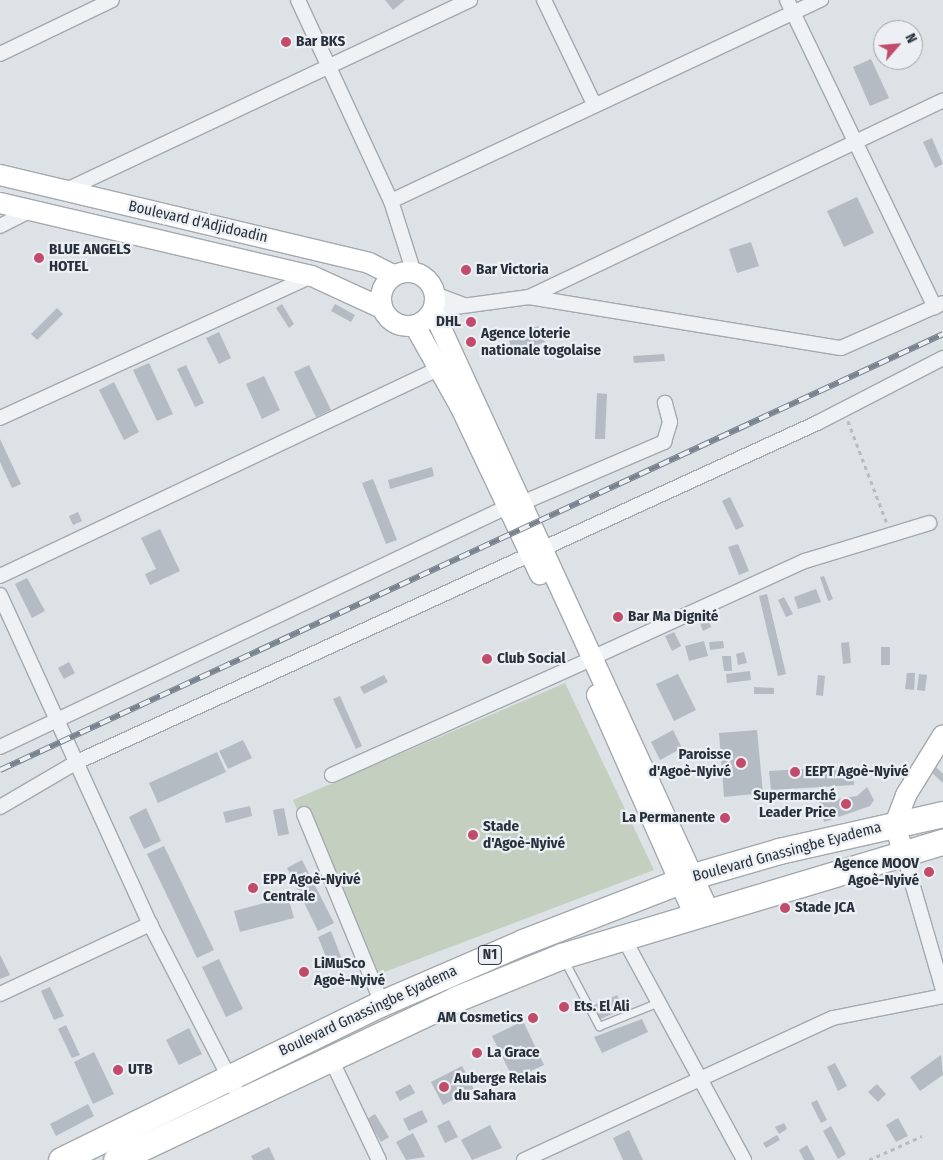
<!DOCTYPE html>
<html>
<head>
<meta charset="utf-8">
<style>
	body { margin:0 }
	#map { position:relative; width:943px; height:1160px; overflow:hidden; background:#dde2e6; font-family:"Fira Sans Condensed",sans-serif }
	div>[style] { position:absolute }
	[style*='--x'] { left:calc(var(--x)*1px); top:calc(var(--y)*1px); width:calc(var(--w)*1px); rotate:calc(var(--a)*1deg) }
	.green>* { inset:0; background:#c5cfbf }
	.building>* { inset:0; background:#b5bbc2 }
	.path>* { height:2.5px; margin-top:-1.25px; transform-origin:0; background:repeating-linear-gradient(90deg,#b7bcc0 0 4px,transparent 0 8px) }
	.roads { filter:drop-shadow(1px 0 #a3a9af) drop-shadow(-1px 0 #a3a9af) drop-shadow(0 1px #a3a9af) drop-shadow(0 -1px #a3a9af) }
	.lane>* { height:7px; margin:-3.5px; padding:0 3.5px; transform-origin:3.5px; border-radius:3.5px; background:#eff2f4 }
	.street>* { height:14px; margin:-7px; padding:0 7px; transform-origin:7px; border-radius:7px; background:#eff2f4 }
	.secondary>* { height:20px; margin:-10px; padding:0 10px; transform-origin:10px; border-radius:10px; background:#fff }
	.secondary>.ring { margin:-10px; padding:0; box-sizing:content-box; background:none; border:20px solid #fff; border-radius:50% }
	.highway>* { height:25px; margin:-12.5px; padding:0 12.5px; transform-origin:12.5px; border-radius:12.5px; background:#fff }
	.rail>* { height:5.5px; margin-top:-2.75px; transform-origin:0; background:repeating-linear-gradient(90deg,#ecf0f4 0 11px,#78838e 0 22px); box-sizing:border-box; border-block:1px solid #78838e }
	.dots>* { width:14px; height:14px; translate:-50% -50%; box-sizing:border-box; border:2px solid #ecf0f4; border-radius:50% }
	span { translate:-50% -50%; white-space:nowrap; text-align:center; line-height:1.15; -webkit-text-stroke:4.5px #ecf0f4; paint-order:stroke }
	.shield-label span { padding:1px 4px; background:#ecf0f4; border:1px solid; border-radius:4px; -webkit-text-stroke-width:0 }
	.shield-label { font-size:14px; color:#28313b; font-weight:700 }
	.poi-label { font-size:15px; color:#28313b; font-weight:700 }
	.left { translate:0 -50%; text-align:left }
	.right { translate:-100% -50%; text-align:right }
	.street-label { font-size:15px; color:#28313b }
	.north { position:absolute; left:873px; top:20px; width:50px; height:50px; box-sizing:border-box; background:#ecf0f4; border:1px solid #9ea4aa; border-radius:50%; rotate:63deg; font-size:14px; font-weight:700; line-height:20px; text-align:center; color:#28313b }
	.north::after { content:''; display:block; margin:auto; width:18px; height:22px; background:#c24b6b; clip-path:polygon(50% 0,100% 100%,50% 72%,0 100%) }
</style>
</head>
<body>
<div id="map">
	<div class="green">
		<i style="clip-path:polygon(565px 683px,654px 870px,371px 977px,293px 800px)"></i>
	</div>
	<div class="building">
		<i style="clip-path:polygon(385px 0,405px 0,393px 10px)"></i>
		<i style="clip-path:polygon(871px 59px,889px 98px,870px 106px,853px 67px)"></i>
		<i style="clip-path:polygon(932px 138px,943px 164px,935px 168px,923px 142px)"></i>
		<i style="clip-path:polygon(857px 197px,874px 233px,844px 247px,827px 211px)"></i>
		<i style="clip-path:polygon(751px 242px,759px 266px,737px 273px,729px 249px)"></i>
		<i style="clip-path:polygon(282px 304px,294px 324px,289px 328px,276px 308px)"></i>
		<i style="clip-path:polygon(335px 304px,355px 315px,351px 322px,331px 311px)"></i>
		<i style="clip-path:polygon(57px 308px,63px 314px,37px 340px,31px 334px)"></i>
		<i style="clip-path:polygon(538px 326px,545px 342px,514px 354px,508px 338px)"></i>
		<i style="clip-path:polygon(219px 332px,231px 358px,219px 364px,206px 338px)"></i>
		<i style="clip-path:polygon(664px 354px,665px 361px,634px 363px,633px 356px)"></i>
		<i style="clip-path:polygon(149px 363px,173px 414px,157px 421px,133px 370px)"></i>
		<i style="clip-path:polygon(186px 365px,204px 403px,195px 407px,177px 369px)"></i>
		<i style="clip-path:polygon(309px 365px,331px 410px,316px 417px,294px 372px)"></i>
		<i style="clip-path:polygon(264px 376px,280px 410px,262px 419px,246px 384px)"></i>
		<i style="clip-path:polygon(114px 382px,139px 432px,124px 440px,99px 390px)"></i>
		<i style="clip-path:polygon(597px 393px,607px 394px,605px 439px,595px 439px)"></i>
		<i style="clip-path:polygon(0 439px,21px 484px,12px 488px,0 462px)"></i>
		<i style="clip-path:polygon(432px 467px,434px 476px,390px 489px,388px 480px)"></i>
		<i style="clip-path:polygon(373px 479px,397px 540px,386px 544px,362px 483px)"></i>
		<i style="clip-path:polygon(730px 497px,744px 526px,736px 530px,722px 501px)"></i>
		<i style="clip-path:polygon(78px 512px,82px 521px,73px 525px,69px 516px)"></i>
		<i style="clip-path:polygon(160px 529px,180px 571px,150px 585px,145px 574px,156px 569px,141px 538px)"></i>
		<i style="clip-path:polygon(738px 544px,749px 571px,739px 575px,728px 547px)"></i>
		<i style="clip-path:polygon(824px 576px,833px 599px,828px 601px,820px 577px)"></i>
		<i style="clip-path:polygon(27px 578px,45px 611px,32px 618px,15px 584px)"></i>
		<i style="clip-path:polygon(816px 589px,821px 602px,798px 609px,794px 597px)"></i>
		<i style="clip-path:polygon(767px 594px,786px 674px,778px 676px,759px 596px)"></i>
		<i style="clip-path:polygon(784px 597px,793px 614px,786px 617px,778px 600px)"></i>
		<i style="clip-path:polygon(708px 619px,711px 627px,703px 631px,700px 623px)"></i>
		<i style="clip-path:polygon(674px 632px,681px 646px,672px 651px,665px 636px)"></i>
		<i style="clip-path:polygon(704px 641px,708px 656px,689px 661px,685px 646px)"></i>
		<i style="clip-path:polygon(723px 641px,724px 648px,710px 650px,709px 642px)"></i>
		<i style="clip-path:polygon(849px 642px,851px 663px,843px 664px,841px 643px)"></i>
		<i style="clip-path:polygon(881px 647px,890px 647px,890px 665px,881px 665px)"></i>
		<i style="clip-path:polygon(744px 652px,747px 663px,738px 665px,736px 654px)"></i>
		<i style="clip-path:polygon(722px 656px,731px 656px,732px 671px,724px 671px)"></i>
		<i style="clip-path:polygon(69px 662px,75px 673px,64px 679px,58px 668px)"></i>
		<i style="clip-path:polygon(750px 671px,751px 680px,727px 683px,726px 674px)"></i>
		<i style="clip-path:polygon(907px 673px,915px 673px,914px 690px,905px 689px)"></i>
		<i style="clip-path:polygon(678px 674px,696px 710px,674px 721px,656px 684px)"></i>
		<i style="clip-path:polygon(919px 674px,927px 675px,925px 691px,917px 690px)"></i>
		<i style="clip-path:polygon(384px 675px,388px 682px,364px 694px,360px 687px)"></i>
		<i style="clip-path:polygon(818px 675px,825px 676px,823px 696px,816px 695px)"></i>
		<i style="clip-path:polygon(754px 687px,774px 688px,774px 694px,754px 694px)"></i>
		<i style="clip-path:polygon(340px 696px,362px 746px,356px 749px,333px 699px)"></i>
		<i style="clip-path:polygon(673px 730px,682px 748px,660px 760px,651px 742px)"></i>
		<i style="clip-path:polygon(757px 730px,763px 793px,724px 797px,719px 733px)"></i>
		<i style="clip-path:polygon(243px 740px,252px 758px,228px 769px,219px 751px)"></i>
		<i style="clip-path:polygon(217px 752px,226px 772px,158px 803px,149px 783px)"></i>
		<i style="clip-path:polygon(934px 765px,943px 774px,943px 783px,929px 770px)"></i>
		<i style="clip-path:polygon(853px 766px,854px 785px,771px 790px,769px 771px)"></i>
		<i style="clip-path:polygon(867px 787px,874px 800px,870px 806px,824px 822px,819px 802px,857px 796px)"></i>
		<i style="clip-path:polygon(250px 806px,252px 816px,226px 823px,223px 812px)"></i>
		<i style="clip-path:polygon(146px 808px,161px 841px,144px 849px,129px 817px)"></i>
		<i style="clip-path:polygon(284px 808px,289px 834px,278px 836px,273px 810px)"></i>
		<i style="clip-path:polygon(164px 846px,214px 950px,197px 958px,147px 854px)"></i>
		<i style="clip-path:polygon(302px 860px,334px 923px,318px 931px,287px 868px)"></i>
		<i style="clip-path:polygon(288px 897px,294px 918px,240px 932px,234px 911px)"></i>
		<i style="clip-path:polygon(331px 931px,343px 962px,330px 967px,318px 937px)"></i>
		<i style="clip-path:polygon(0 955px,10px 975px,0 979px)"></i>
		<i style="clip-path:polygon(219px 959px,243px 1009px,226px 1017px,202px 967px)"></i>
		<i style="clip-path:polygon(50px 987px,64px 1016px,54px 1020px,41px 991px)"></i>
		<i style="clip-path:polygon(617px 995px,624px 1009px,598px 1020px,592px 1006px)"></i>
		<i style="clip-path:polygon(642px 1019px,648px 1032px,602px 1053px,594px 1037px)"></i>
		<i style="clip-path:polygon(523px 1021px,544px 1065px,513px 1079px,492px 1036px)"></i>
		<i style="clip-path:polygon(66px 1025px,80px 1055px,72px 1058px,58px 1029px)"></i>
		<i style="clip-path:polygon(189px 1028px,202px 1054px,179px 1065px,166px 1040px)"></i>
		<i style="clip-path:polygon(94px 1052px,114px 1094px,93px 1104px,74px 1062px)"></i>
		<i style="clip-path:polygon(941px 1055px,943px 1075px,920px 1091px,910px 1077px)"></i>
		<i style="clip-path:polygon(835px 1063px,847px 1086px,838px 1091px,827px 1067px)"></i>
		<i style="clip-path:polygon(462px 1066px,474px 1089px,443px 1105px,431px 1082px)"></i>
		<i style="clip-path:polygon(410px 1084px,415px 1093px,400px 1101px,395px 1092px)"></i>
		<i style="clip-path:polygon(877px 1084px,886px 1094px,878px 1102px,868px 1092px)"></i>
		<i style="clip-path:polygon(817px 1100px,827px 1120px,821px 1123px,811px 1103px)"></i>
		<i style="clip-path:polygon(88px 1104px,94px 1116px,56px 1136px,50px 1124px)"></i>
		<i style="clip-path:polygon(422px 1110px,428px 1122px,409px 1131px,403px 1119px)"></i>
		<i style="clip-path:polygon(375px 1114px,389px 1137px,381px 1142px,367px 1119px)"></i>
		<i style="clip-path:polygon(898px 1118px,908px 1136px,896px 1142px,886px 1125px)"></i>
		<i style="clip-path:polygon(449px 1120px,458px 1137px,445px 1143px,437px 1126px)"></i>
		<i style="clip-path:polygon(784px 1123px,787px 1129px,779px 1134px,775px 1127px)"></i>
		<i style="clip-path:polygon(490px 1125px,502px 1148px,472px 1160px,461px 1140px)"></i>
		<i style="clip-path:polygon(831px 1126px,846px 1154px,838px 1159px,823px 1131px)"></i>
		<i style="clip-path:polygon(629px 1130px,643px 1160px,623px 1160px,613px 1138px)"></i>
		<i style="clip-path:polygon(413px 1133px,425px 1157px,406px 1160px,396px 1142px)"></i>
		<i style="clip-path:polygon(777px 1135px,780px 1140px,766px 1148px,763px 1143px)"></i>
		<i style="clip-path:polygon(807px 1145px,815px 1160px,804px 1160px,799px 1150px)"></i>
		<i style="clip-path:polygon(269px 1147px,275px 1160px,253px 1160px,251px 1156px)"></i>
	</div>
	<div class="path">
		<i style="--x:848;--y:421;--w:109;--a:69.1"></i>
		<i style="--x:869;--y:1160;--w:58;--a:-24.4"></i>
	</div>
	<div class="roads">
		<div class="lane">
			<i style="--x:564;--y:960;--w:75;--a:62.1"></i>
			<i style="--x:599;--y:1026;--w:65;--a:-21.8"></i>
		</div>
		<div class="street">
			<i style="--x:298;--y:0;--w:221;--a:65.2"></i>
			<i style="--x:391;--y:201;--w:76;--a:72.3"></i>
			<i style="--x:544;--y:0;--w:115;--a:64.3"></i>
			<i style="--x:787;--y:0;--w:341;--a:64.3"></i>
			<i style="--x:0;--y:54;--w:124;--a:-25.7"></i>
			<i style="--x:64;--y:191;--w:449;--a:-25.2"></i>
			<i style="--x:391;--y:201;--w:475;--a:-25.1"></i>
			<i style="--x:0;--y:226;--w:37;--a:-27"></i>
			<i style="--x:435;--y:294;--w:31;--a:21"></i>
			<i style="--x:529;--y:297;--w:458;--a:-25.4"></i>
			<i style="--x:433;--y:310;--w:97;--a:-7.7"></i>
			<i style="--x:529;--y:297;--w:316;--a:9.3"></i>
			<i style="--x:841;--y:348;--w:111;--a:-23.8"></i>
			<i style="--x:0;--y:418;--w:343;--a:-24.5"></i>
			<i style="--x:522;--y:503;--w:155;--a:-23.2"></i>
			<i style="--x:664;--y:442;--w:21;--a:-73"></i>
			<i style="--x:670;--y:422;--w:20;--a:-105"></i>
			<i style="--x:0;--y:576;--w:487;--a:-25.3"></i>
			<i style="--x:0;--y:595;--w:362;--a:65.5"></i>
			<i style="--x:150;--y:924;--w:198;--a:62.7"></i>
			<i style="--x:594;--y:657;--w:232;--a:-24.5"></i>
			<i style="--x:805;--y:561;--w:130;--a:-17"></i>
			<i style="--x:0;--y:747;--w:561;--a:-25.33"></i>
			<i style="--x:332;--y:775;--w:274;--a:-24.1"></i>
			<i style="--x:0;--y:807;--w:89;--a:-30.3"></i>
			<i style="--x:77;--y:762;--w:814;--a:-24.61"></i>
			<i style="--x:817;--y:423;--w:142;--a:-27.3"></i>
			<i style="--x:304;--y:814;--w:204;--a:67.6"></i>
			<i style="--x:903;--y:852;--w:144;--a:73.8"></i>
			<i style="--x:622;--y:935;--w:256;--a:61.5"></i>
			<i style="--x:0;--y:994;--w:166;--a:-25"></i>
			<i style="--x:330;--y:1057;--w:114;--a:64.6"></i>
			<i style="--x:524;--y:1160;--w:340;--a:-24.7"></i>
			<i style="--x:833;--y:1018;--w:112;--a:-11.3"></i>
		</div>
		<div class="secondary">
			<i style="--x:0;--y:175;--w:379;--a:13.4"></i>
			<i style="--x:369;--y:263;--w:28;--a:27"></i>
			<i style="--x:0;--y:203;--w:320;--a:13.2"></i>
			<i style="--x:312;--y:276;--w:77;--a:24.6"></i>
			<i class="ring" style="left:381px;top:272px;width:34px;height:34px"></i>
			<i style="--x:433;--y:311;--w:661;--a:65.33"></i>
			<i style="--x:415;--y:326;--w:94;--a:60.7"></i>
			<i style="--x:461;--y:408;--w:184;--a:64.6"></i>
			<i style="--x:597;--y:695;--w:242;--a:66.1"></i>
			<i style="--x:903;--y:852;--w:29;--a:-106"></i>
			<i style="--x:895;--y:824;--w:31;--a:-69"></i>
			<i style="--x:906;--y:795;--w:70;--a:-58.3"></i>
		</div>
		<div class="highway">
			<i style="--x:61;--y:1160;--w:357;--a:-26.1"></i>
			<i style="--x:382;--y:1003;--w:154;--a:-23.4"></i>
			<i style="--x:523;--y:942;--w:182;--a:-21.2"></i>
			<i style="--x:693;--y:876;--w:90;--a:-16.2"></i>
			<i style="--x:779;--y:851;--w:168;--a:-12.7"></i>
			<i style="--x:116;--y:1160;--w:376;--a:-25.3"></i>
			<i style="--x:456;--y:999;--w:114;--a:-22.1"></i>
			<i style="--x:562;--y:956;--w:398;--a:-16.7"></i>
		</div>
	</div>
	<div class="rail">
		<i style="--x:0;--y:770;--w:1039;--a:-24.81"></i>
	</div>
	<div class="dots">
		<i style="left:286px;top:42px;background:#c24b6b"></i>
		<i style="left:39px;top:258px;background:#c24b6b"></i>
		<i style="left:466px;top:270px;background:#c24b6b"></i>
		<i style="left:471px;top:322px;background:#c24b6b"></i>
		<i style="left:471px;top:342px;background:#c24b6b"></i>
		<i style="left:618px;top:617px;background:#c24b6b"></i>
		<i style="left:487px;top:659px;background:#c24b6b"></i>
		<i style="left:741px;top:763px;background:#c24b6b"></i>
		<i style="left:795px;top:772px;background:#c24b6b"></i>
		<i style="left:846px;top:804px;background:#c24b6b"></i>
		<i style="left:725px;top:818px;background:#c24b6b"></i>
		<i style="left:473px;top:835px;background:#c24b6b"></i>
		<i style="left:929px;top:872px;background:#c24b6b"></i>
		<i style="left:253px;top:888px;background:#c24b6b"></i>
		<i style="left:785px;top:908px;background:#c24b6b"></i>
		<i style="left:304px;top:972px;background:#c24b6b"></i>
		<i style="left:564px;top:1007px;background:#c24b6b"></i>
		<i style="left:533px;top:1018px;background:#c24b6b"></i>
		<i style="left:477px;top:1053px;background:#c24b6b"></i>
		<i style="left:118px;top:1070px;background:#c24b6b"></i>
		<i style="left:444px;top:1087px;background:#c24b6b"></i>
	</div>
	<div class="shield-label">
		<span style="left:490px;top:955px">N1</span>
	</div>
	<div class="poi-label">
		<span class="left" style="left:296px;top:42px">Bar BKS</span>
		<span class="left" style="left:49px;top:258px">BLUE ANGELS<br>HOTEL</span>
		<span class="left" style="left:476px;top:270px">Bar Victoria</span>
		<span class="right" style="left:461px;top:322px">DHL</span>
		<span class="left" style="left:481px;top:342px">Agence loterie<br>nationale togolaise</span>
		<span class="left" style="left:628px;top:617px">Bar Ma Dignité</span>
		<span class="left" style="left:497px;top:659px">Club Social</span>
		<span class="right" style="left:731px;top:763px">Paroisse<br>d'Agoè-Nyivé</span>
		<span class="left" style="left:805px;top:772px">EEPT Agoè-Nyivé</span>
		<span class="right" style="left:836px;top:804px">Supermarché<br>Leader Price</span>
		<span class="right" style="left:715px;top:818px">La Permanente</span>
		<span class="left" style="left:483px;top:835px">Stade<br>d'Agoè-Nyivé</span>
		<span class="right" style="left:919px;top:872px">Agence MOOV<br>Agoè-Nyivé</span>
		<span class="left" style="left:263px;top:888px">EPP Agoè-Nyivé<br>Centrale</span>
		<span class="left" style="left:795px;top:908px">Stade JCA</span>
		<span class="left" style="left:314px;top:972px">LiMuSco<br>Agoè-Nyivé</span>
		<span class="left" style="left:574px;top:1007px">Ets. El Ali</span>
		<span class="right" style="left:523px;top:1018px">AM Cosmetics</span>
		<span class="left" style="left:487px;top:1053px">La Grace</span>
		<span class="left" style="left:128px;top:1070px">UTB</span>
		<span class="left" style="left:454px;top:1087px">Auberge Relais<br>du Sahara</span>
	</div>
	<div class="street-label">
		<span style="left:198px;top:222px;rotate:13deg">Boulevard d'Adjidoadin</span>
		<span style="left:787px;top:852px;rotate:-15deg">Boulevard Gnassingbe Eyadema</span>
		<span style="left:368px;top:1011px;rotate:-25deg">Boulevard Gnassingbe Eyadema</span>
	</div>
	<div class="north">N</div>
</div>
</body>
</html>
